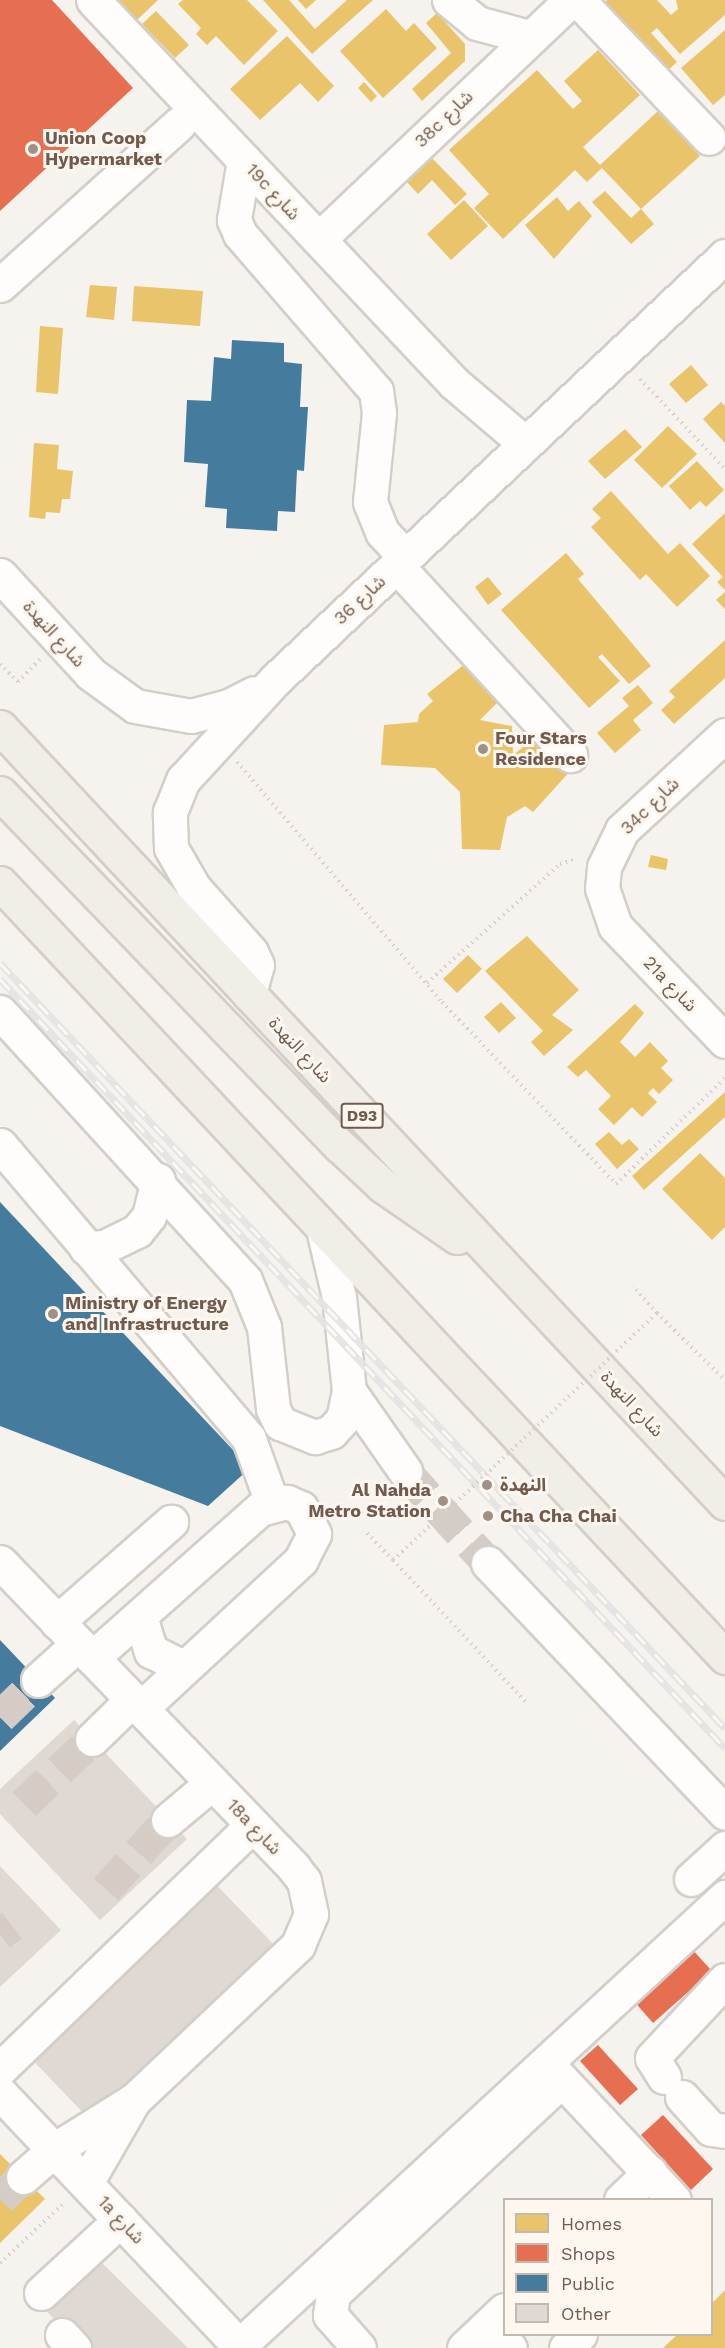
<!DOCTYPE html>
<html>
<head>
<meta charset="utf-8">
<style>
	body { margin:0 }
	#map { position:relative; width:725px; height:2348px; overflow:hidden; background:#f6f2ed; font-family:"Work Sans","Noto Sans Arabic",sans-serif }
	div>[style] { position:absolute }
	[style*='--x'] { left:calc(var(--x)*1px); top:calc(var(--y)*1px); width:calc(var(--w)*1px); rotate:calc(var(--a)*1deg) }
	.homes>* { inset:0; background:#e9c46a }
	.shops>* { inset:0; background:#e76f51 }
	.public>* { inset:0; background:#457b9d }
	.building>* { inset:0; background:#dfd8d3 }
	.minor-tunnel>* { height:33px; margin-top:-16.5px; transform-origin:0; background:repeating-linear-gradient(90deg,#d5ccc6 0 33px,transparent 0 49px) }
	.path>* { height:4px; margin-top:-2px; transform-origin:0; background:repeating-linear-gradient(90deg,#d7d1cd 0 1.5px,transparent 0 6px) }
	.roads { filter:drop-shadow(2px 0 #d3cec8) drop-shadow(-2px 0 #d3cec8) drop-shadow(0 2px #d3cec8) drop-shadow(0 -2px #d3cec8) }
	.minor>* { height:33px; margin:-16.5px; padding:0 16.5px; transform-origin:16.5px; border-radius:16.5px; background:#fefdfc }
	.major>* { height:33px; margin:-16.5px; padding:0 16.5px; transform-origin:16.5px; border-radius:16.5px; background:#f1ede7 }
	.rail>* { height:7px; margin-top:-3.5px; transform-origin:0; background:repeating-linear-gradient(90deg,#fdf7ef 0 14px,#e5e3e4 0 28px); box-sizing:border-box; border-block:2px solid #e5e3e4 }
	.path-bridge>* { height:4px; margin-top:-2px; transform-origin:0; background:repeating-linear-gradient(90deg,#d7d1cd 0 1.5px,transparent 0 6px) }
	.dots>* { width:16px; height:16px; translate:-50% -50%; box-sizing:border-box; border:3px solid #fdf7ef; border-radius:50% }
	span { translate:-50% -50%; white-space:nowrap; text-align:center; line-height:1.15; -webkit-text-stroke:6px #fdf7ef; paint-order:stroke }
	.shield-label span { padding:2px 4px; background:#fdf7ef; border:2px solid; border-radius:4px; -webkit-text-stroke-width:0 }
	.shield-label { font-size:16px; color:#715b4f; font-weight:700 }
	.street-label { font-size:18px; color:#715b4f }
	.poi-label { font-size:18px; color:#715b4f; font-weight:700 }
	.left { translate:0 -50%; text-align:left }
	.right { translate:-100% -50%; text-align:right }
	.legend { position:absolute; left:503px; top:2198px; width:210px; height:138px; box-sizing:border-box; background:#fdf7ef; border:2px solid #c5b9af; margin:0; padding:8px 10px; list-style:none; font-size:18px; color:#715b4f }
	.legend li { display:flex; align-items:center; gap:12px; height:30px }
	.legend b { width:30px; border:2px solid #c5b9af }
</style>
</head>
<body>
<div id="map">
	<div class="homes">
		<i style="clip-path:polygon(117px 0,158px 0,137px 20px)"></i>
		<i style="clip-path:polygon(183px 0,247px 0,278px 31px,244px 65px,216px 36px,207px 45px,196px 34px,201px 28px,178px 4px)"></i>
		<i style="clip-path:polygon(263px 0,289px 0,315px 29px,347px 0,373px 0,312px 54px)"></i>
		<i style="clip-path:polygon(298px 0,316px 0,306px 9px)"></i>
		<i style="clip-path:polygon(607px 0,657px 0,671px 15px,678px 9px,676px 0,725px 0,725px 15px,680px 54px,657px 28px,651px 33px,677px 62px,664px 74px,602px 5px)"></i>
		<i style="clip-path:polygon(386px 9px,406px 31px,414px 23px,437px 48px,383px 98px,340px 51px)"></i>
		<i style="clip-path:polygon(156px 11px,189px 45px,175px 58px,142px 24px)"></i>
		<i style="clip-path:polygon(437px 13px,465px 44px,465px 61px,422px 101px,412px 89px,451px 53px,426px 23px)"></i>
		<i style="clip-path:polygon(725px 30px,725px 95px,713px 105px,681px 68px)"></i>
		<i style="clip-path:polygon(287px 36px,334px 86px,318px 102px,300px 83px,260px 120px,230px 89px)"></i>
		<i style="clip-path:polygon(598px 50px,640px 95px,583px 147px,600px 165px,658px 111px,700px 156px,641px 209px,602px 168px,587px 182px,575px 170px,503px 239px,474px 208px,489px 194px,449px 150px,537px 70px,573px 109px,582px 101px,564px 81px)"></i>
		<i style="clip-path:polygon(364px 82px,377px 96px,371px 102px,358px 88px)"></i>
		<i style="clip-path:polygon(431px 157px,467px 194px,455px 205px,432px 180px,418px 194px,406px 181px)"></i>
		<i style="clip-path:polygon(605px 191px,631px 218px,641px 209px,654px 224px,631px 244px,592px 202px)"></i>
		<i style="clip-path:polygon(557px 197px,568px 211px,579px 201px,592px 216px,554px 259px,525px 225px)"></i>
		<i style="clip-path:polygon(464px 200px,488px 226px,451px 260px,427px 234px)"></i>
		<i style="clip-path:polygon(90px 285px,117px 287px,114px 320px,86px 317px)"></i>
		<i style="clip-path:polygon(134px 286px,203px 291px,200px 326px,132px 321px)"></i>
		<i style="clip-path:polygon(40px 326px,63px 328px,58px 394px,36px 392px)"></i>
		<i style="clip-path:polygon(691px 365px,708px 385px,686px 403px,669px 384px)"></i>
		<i style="clip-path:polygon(721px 402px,725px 406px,725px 443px,703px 419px)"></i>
		<i style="clip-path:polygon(668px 426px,697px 454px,662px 488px,634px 460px)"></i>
		<i style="clip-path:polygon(625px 429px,642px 447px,605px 479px,588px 461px)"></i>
		<i style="clip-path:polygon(34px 443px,59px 445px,57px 469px,73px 471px,70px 499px,62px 499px,60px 513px,46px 512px,45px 519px,29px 517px)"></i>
		<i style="clip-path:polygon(697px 461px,724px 490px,706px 507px,700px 501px,690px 510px,669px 486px)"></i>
		<i style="clip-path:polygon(611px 491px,668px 554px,680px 543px,710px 576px,677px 607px,646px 574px,640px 580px,591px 527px,601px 518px,592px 509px)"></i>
		<i style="clip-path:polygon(725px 513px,725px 590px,717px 582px,723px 577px,692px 544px)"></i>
		<i style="clip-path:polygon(566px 553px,584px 574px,578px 579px,651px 666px,629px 684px,602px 654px,598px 657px,620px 681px,589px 708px,501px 610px)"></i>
		<i style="clip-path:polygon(488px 577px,502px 594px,488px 605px,475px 587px)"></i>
		<i style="clip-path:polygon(725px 592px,725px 609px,716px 600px)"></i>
		<i style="clip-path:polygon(725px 640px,725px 678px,674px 724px,661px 710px,675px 697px,669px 691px)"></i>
		<i style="clip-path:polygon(471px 659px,508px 692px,480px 720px,512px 726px,513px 755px,545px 730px,573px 768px,533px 812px,525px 806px,507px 817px,500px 850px,462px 849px,460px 792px,435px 768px,381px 765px,384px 725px,418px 722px,419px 714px,433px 701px,427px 694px)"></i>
		<i style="clip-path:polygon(638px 685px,653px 703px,633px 720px,641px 730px,615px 753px,597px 733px,629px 706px,622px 698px)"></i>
		<i style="clip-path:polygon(651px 855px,668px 859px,666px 870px,648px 867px)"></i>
		<i style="clip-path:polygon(527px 936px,579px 990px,552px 1015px,573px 1030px,544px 1056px,531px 1042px,543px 1031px,485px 971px)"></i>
		<i style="clip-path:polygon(468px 955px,482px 969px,457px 993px,443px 979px)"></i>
		<i style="clip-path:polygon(501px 1002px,516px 1018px,499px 1033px,484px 1017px)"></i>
		<i style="clip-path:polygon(635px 1004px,644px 1013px,620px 1042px,635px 1057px,650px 1042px,668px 1061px,661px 1068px,673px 1080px,659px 1094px,653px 1088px,648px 1093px,657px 1102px,642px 1117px,632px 1107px,614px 1125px,598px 1109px,611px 1096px,586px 1070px,578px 1077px,567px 1067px)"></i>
		<i style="clip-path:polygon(725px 1092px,725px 1117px,644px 1190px,632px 1176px)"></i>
		<i style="clip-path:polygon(609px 1132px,622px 1145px,629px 1139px,639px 1149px,617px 1169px,595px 1144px)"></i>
		<i style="clip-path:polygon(700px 1153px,725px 1178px,725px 1227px,712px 1240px,662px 1189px)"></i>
		<i style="clip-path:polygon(0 2154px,45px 2199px,0 2243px)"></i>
		<i style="clip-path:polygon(725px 2290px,725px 2348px,663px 2348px,678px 2334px,712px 2334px,712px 2303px)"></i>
	</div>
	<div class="shops">
		<i style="clip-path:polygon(0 0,52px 0,133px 88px,0 211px)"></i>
		<i style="clip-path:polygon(690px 1947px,712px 1971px,653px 2023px,632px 1999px)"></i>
		<i style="clip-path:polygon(598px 2045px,638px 2089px,620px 2105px,580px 2061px)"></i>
		<i style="clip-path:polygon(663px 2115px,713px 2169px,691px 2190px,641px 2135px)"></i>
	</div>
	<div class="public">
		<i style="clip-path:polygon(232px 340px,284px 343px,284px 362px,302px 364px,300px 407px,308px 407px,304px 471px,297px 470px,295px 512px,278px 511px,277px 531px,226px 528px,227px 509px,205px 507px,208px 464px,184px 462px,187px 400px,211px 401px,214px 357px,231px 359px)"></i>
		<i style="clip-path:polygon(0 1202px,250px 1468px,208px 1506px,0 1426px)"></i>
		<i style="clip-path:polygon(0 1640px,55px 1698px,0 1751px)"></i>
	</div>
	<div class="building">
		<i style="clip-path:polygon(74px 1720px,187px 1839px,100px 1920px,0 1814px,0 1789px)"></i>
		<i style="clip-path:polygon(0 1866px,61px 1930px,0 1987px)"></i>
		<i style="clip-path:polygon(206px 1874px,277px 1948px,93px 2123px,23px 2050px)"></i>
		<i style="clip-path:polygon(98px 2259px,188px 2348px,83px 2348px,46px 2311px)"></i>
	</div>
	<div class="minor-tunnel">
		<i style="--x:405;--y:1471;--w:124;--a:47.9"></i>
		<i style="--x:0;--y:1717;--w:53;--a:-44.2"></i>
		<i style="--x:24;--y:1804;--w:94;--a:-43.7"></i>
		<i style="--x:106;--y:1889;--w:93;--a:-48.1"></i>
		<i style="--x:0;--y:1934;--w:15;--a:-37"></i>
		<i style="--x:0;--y:2199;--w:32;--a:-44"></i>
	</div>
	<div class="path">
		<i style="--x:640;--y:379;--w:124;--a:46.6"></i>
		<i style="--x:0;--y:664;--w:25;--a:45"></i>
		<i style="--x:18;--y:682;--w:32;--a:-46"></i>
		<i style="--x:237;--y:762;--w:316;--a:49.5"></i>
		<i style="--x:442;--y:1002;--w:252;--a:46.3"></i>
		<i style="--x:616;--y:1184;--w:152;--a:-44.2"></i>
		<i style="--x:427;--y:983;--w:178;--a:-41.8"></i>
		<i style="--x:560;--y:864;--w:16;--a:-18"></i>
		<i style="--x:657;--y:1313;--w:95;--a:44.6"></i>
		<i style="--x:393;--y:1560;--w:195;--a:46.9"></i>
		<i style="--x:0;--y:2263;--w:86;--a:-43.1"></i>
	</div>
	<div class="roads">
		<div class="minor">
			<i style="--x:93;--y:0;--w:526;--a:46.69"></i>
			<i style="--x:454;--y:383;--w:94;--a:40.3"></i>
			<i style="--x:449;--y:0;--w:36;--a:39"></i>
			<i style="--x:477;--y:23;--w:54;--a:15.1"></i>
			<i style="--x:578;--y:0;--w:190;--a:46.5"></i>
			<i style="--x:244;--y:160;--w:61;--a:99.5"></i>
			<i style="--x:234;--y:220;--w:15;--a:67"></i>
			<i style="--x:240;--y:234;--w:208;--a:49.1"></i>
			<i style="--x:376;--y:391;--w:22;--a:82"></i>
			<i style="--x:379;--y:413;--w:89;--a:95.8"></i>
			<i style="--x:370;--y:502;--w:32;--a:68"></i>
			<i style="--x:382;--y:532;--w:34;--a:47"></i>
			<i style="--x:319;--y:239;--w:347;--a:-43.5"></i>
			<i style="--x:0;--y:285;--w:241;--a:-42"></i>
			<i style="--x:396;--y:565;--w:258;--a:47.5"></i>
			<i style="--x:0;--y:575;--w:134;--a:47.4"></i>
			<i style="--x:91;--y:674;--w:54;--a:36"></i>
			<i style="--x:135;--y:706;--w:57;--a:10.1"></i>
			<i style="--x:191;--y:716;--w:39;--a:-15"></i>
			<i style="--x:229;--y:706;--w:28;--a:-27"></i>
			<i style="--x:725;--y:735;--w:140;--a:137.3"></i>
			<i style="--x:622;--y:830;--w:41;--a:115.9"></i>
			<i style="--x:604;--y:867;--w:21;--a:95"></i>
			<i style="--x:602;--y:888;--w:40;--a:71.1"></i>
			<i style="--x:615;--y:926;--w:159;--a:46.3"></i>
			<i style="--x:249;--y:994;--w:30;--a:-75"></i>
			<i style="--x:257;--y:965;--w:14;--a:-115"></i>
			<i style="--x:251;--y:952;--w:86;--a:-131.7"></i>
			<i style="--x:194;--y:888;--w:46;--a:-119.9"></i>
			<i style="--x:171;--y:848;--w:36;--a:-92"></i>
			<i style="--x:170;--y:812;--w:35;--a:-68"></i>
			<i style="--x:183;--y:780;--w:137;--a:-47.4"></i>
			<i style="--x:276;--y:679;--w:617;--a:-43.29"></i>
			<i style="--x:0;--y:1012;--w:363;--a:47.6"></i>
			<i style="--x:245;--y:1280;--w:51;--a:68"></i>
			<i style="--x:264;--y:1327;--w:82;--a:83.7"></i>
			<i style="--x:273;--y:1409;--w:16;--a:63"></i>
			<i style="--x:280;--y:1423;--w:38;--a:22"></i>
			<i style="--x:315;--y:1437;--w:17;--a:-17"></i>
			<i style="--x:331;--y:1432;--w:18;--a:-47"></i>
			<i style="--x:343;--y:1419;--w:29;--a:-78"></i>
			<i style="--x:0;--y:1145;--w:385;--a:49.7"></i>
			<i style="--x:249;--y:1439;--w:68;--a:70.2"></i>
			<i style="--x:323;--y:1229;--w:70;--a:76.8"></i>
			<i style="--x:339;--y:1297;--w:95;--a:83.9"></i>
			<i style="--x:349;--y:1391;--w:98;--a:55"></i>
			<i style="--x:86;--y:1248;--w:18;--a:-3"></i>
			<i style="--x:104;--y:1247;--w:37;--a:-26"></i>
			<i style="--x:137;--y:1231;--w:19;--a:-51"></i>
			<i style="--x:149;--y:1216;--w:37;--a:-76"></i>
			<i style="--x:0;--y:1562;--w:424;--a:46.1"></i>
			<i style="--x:294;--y:1868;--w:16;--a:52"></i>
			<i style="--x:304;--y:1881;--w:34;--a:78"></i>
			<i style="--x:311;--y:1914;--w:34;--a:113"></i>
			<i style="--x:298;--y:1945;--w:226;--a:136.6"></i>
			<i style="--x:134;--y:2100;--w:94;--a:148"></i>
			<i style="--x:54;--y:2150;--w:41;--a:138.9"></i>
			<i style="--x:488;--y:1563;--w:344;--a:46.5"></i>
			<i style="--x:140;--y:1616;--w:37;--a:73"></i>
			<i style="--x:151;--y:1651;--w:37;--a:27"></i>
			<i style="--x:57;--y:1622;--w:152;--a:-41.3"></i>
			<i style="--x:92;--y:1658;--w:225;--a:-41.6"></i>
			<i style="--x:260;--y:1509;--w:28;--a:-15"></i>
			<i style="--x:287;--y:1502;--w:15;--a:23"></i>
			<i style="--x:301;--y:1508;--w:29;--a:63"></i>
			<i style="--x:314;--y:1534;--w:29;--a:117"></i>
			<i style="--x:301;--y:1560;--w:219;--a:137.2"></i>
			<i style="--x:38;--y:1680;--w:54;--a:-42"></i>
			<i style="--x:92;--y:1739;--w:56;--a:-44.3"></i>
			<i style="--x:168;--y:1820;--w:57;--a:-40.1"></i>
			<i style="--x:691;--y:1879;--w:46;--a:-42.4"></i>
			<i style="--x:546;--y:2063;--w:187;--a:46.9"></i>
			<i style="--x:0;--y:2069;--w:351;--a:-44"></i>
			<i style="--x:664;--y:2077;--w:22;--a:-122"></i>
			<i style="--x:652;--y:2058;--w:107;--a:-46.9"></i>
			<i style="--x:0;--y:2093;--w:351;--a:46.6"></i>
			<i style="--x:682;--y:2097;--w:43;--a:47.8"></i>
			<i style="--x:711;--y:2129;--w:14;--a:8"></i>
			<i style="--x:86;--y:2183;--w:96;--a:-60"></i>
			<i style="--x:621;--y:2200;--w:40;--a:-44"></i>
			<i style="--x:41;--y:2293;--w:108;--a:-42.7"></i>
			<i style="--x:489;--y:2325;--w:31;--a:48"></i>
			<i style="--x:62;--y:2335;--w:18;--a:47"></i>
			<i style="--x:239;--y:2346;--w:662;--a:-42.73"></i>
			<i style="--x:359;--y:2348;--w:44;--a:-131.3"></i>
			<i style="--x:330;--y:2315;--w:21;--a:-82"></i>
			<i style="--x:333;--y:2294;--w:313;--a:-43.1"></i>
			<i style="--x:464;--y:2348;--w:55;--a:-43.5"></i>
			<i style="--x:566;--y:2348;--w:20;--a:-45"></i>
		</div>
		<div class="major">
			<i style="--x:0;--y:727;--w:1062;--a:46.95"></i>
			<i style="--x:0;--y:793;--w:490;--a:46.1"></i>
			<i style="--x:340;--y:1146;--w:59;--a:42.9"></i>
			<i style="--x:383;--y:1186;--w:90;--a:34.6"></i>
			<i style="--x:0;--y:883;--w:1061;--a:46.87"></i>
		</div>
	</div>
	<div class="rail">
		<i style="--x:0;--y:963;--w:1054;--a:46.54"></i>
		<i style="--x:0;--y:979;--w:1057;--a:46.69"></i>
	</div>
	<div class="path-bridge">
		<i style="--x:367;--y:1533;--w:37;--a:46"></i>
		<i style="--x:393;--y:1560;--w:120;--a:-42.6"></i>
		<i style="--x:481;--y:1479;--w:242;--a:-43.3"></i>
		<i style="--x:657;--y:1313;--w:36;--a:-132"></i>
	</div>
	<div class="dots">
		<i style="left:33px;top:149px;background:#a09086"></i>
		<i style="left:483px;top:749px;background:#a09086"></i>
		<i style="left:53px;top:1314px;background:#a09086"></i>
		<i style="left:487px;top:1485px;background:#a09086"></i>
		<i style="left:443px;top:1501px;background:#a09086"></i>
		<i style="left:488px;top:1516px;background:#a09086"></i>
	</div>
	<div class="shield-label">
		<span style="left:362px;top:1116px">D93</span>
	</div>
	<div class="street-label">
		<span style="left:444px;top:119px;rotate:-44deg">38c شارع</span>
		<span style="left:273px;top:192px;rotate:47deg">19c شارع</span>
		<span style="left:360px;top:600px;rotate:-43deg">شارع 36</span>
		<span style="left:54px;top:634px;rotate:48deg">شارع النهدة</span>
		<span style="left:650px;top:806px;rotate:-44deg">34c شارع</span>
		<span style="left:670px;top:984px;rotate:46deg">21a شارع</span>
		<span style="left:300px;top:1050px;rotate:47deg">شارع النهدة</span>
		<span style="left:632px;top:1404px;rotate:47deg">شارع النهدة</span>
		<span style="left:254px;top:1827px;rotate:46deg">18a شارع</span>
		<span style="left:121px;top:2220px;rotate:47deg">1a شارع</span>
	</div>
	<div class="poi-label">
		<span class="left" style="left:45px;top:149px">Union Coop<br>Hypermarket</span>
		<span class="left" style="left:495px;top:749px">Four Stars<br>Residence</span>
		<span class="left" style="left:65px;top:1314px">Ministry of Energy<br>and Infrastructure</span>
		<span class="left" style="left:500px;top:1485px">النهدة</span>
		<span class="right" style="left:431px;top:1501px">Al Nahda<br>Metro Station</span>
		<span class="left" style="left:500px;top:1516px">Cha Cha Chai</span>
	</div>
	<ul class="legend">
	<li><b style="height:16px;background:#e9c46a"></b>Homes</li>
	<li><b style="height:16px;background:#e76f51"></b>Shops</li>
	<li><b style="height:16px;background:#457b9d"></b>Public</li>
	<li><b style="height:16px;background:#dfd8d3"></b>Other</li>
	</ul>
</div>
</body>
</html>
